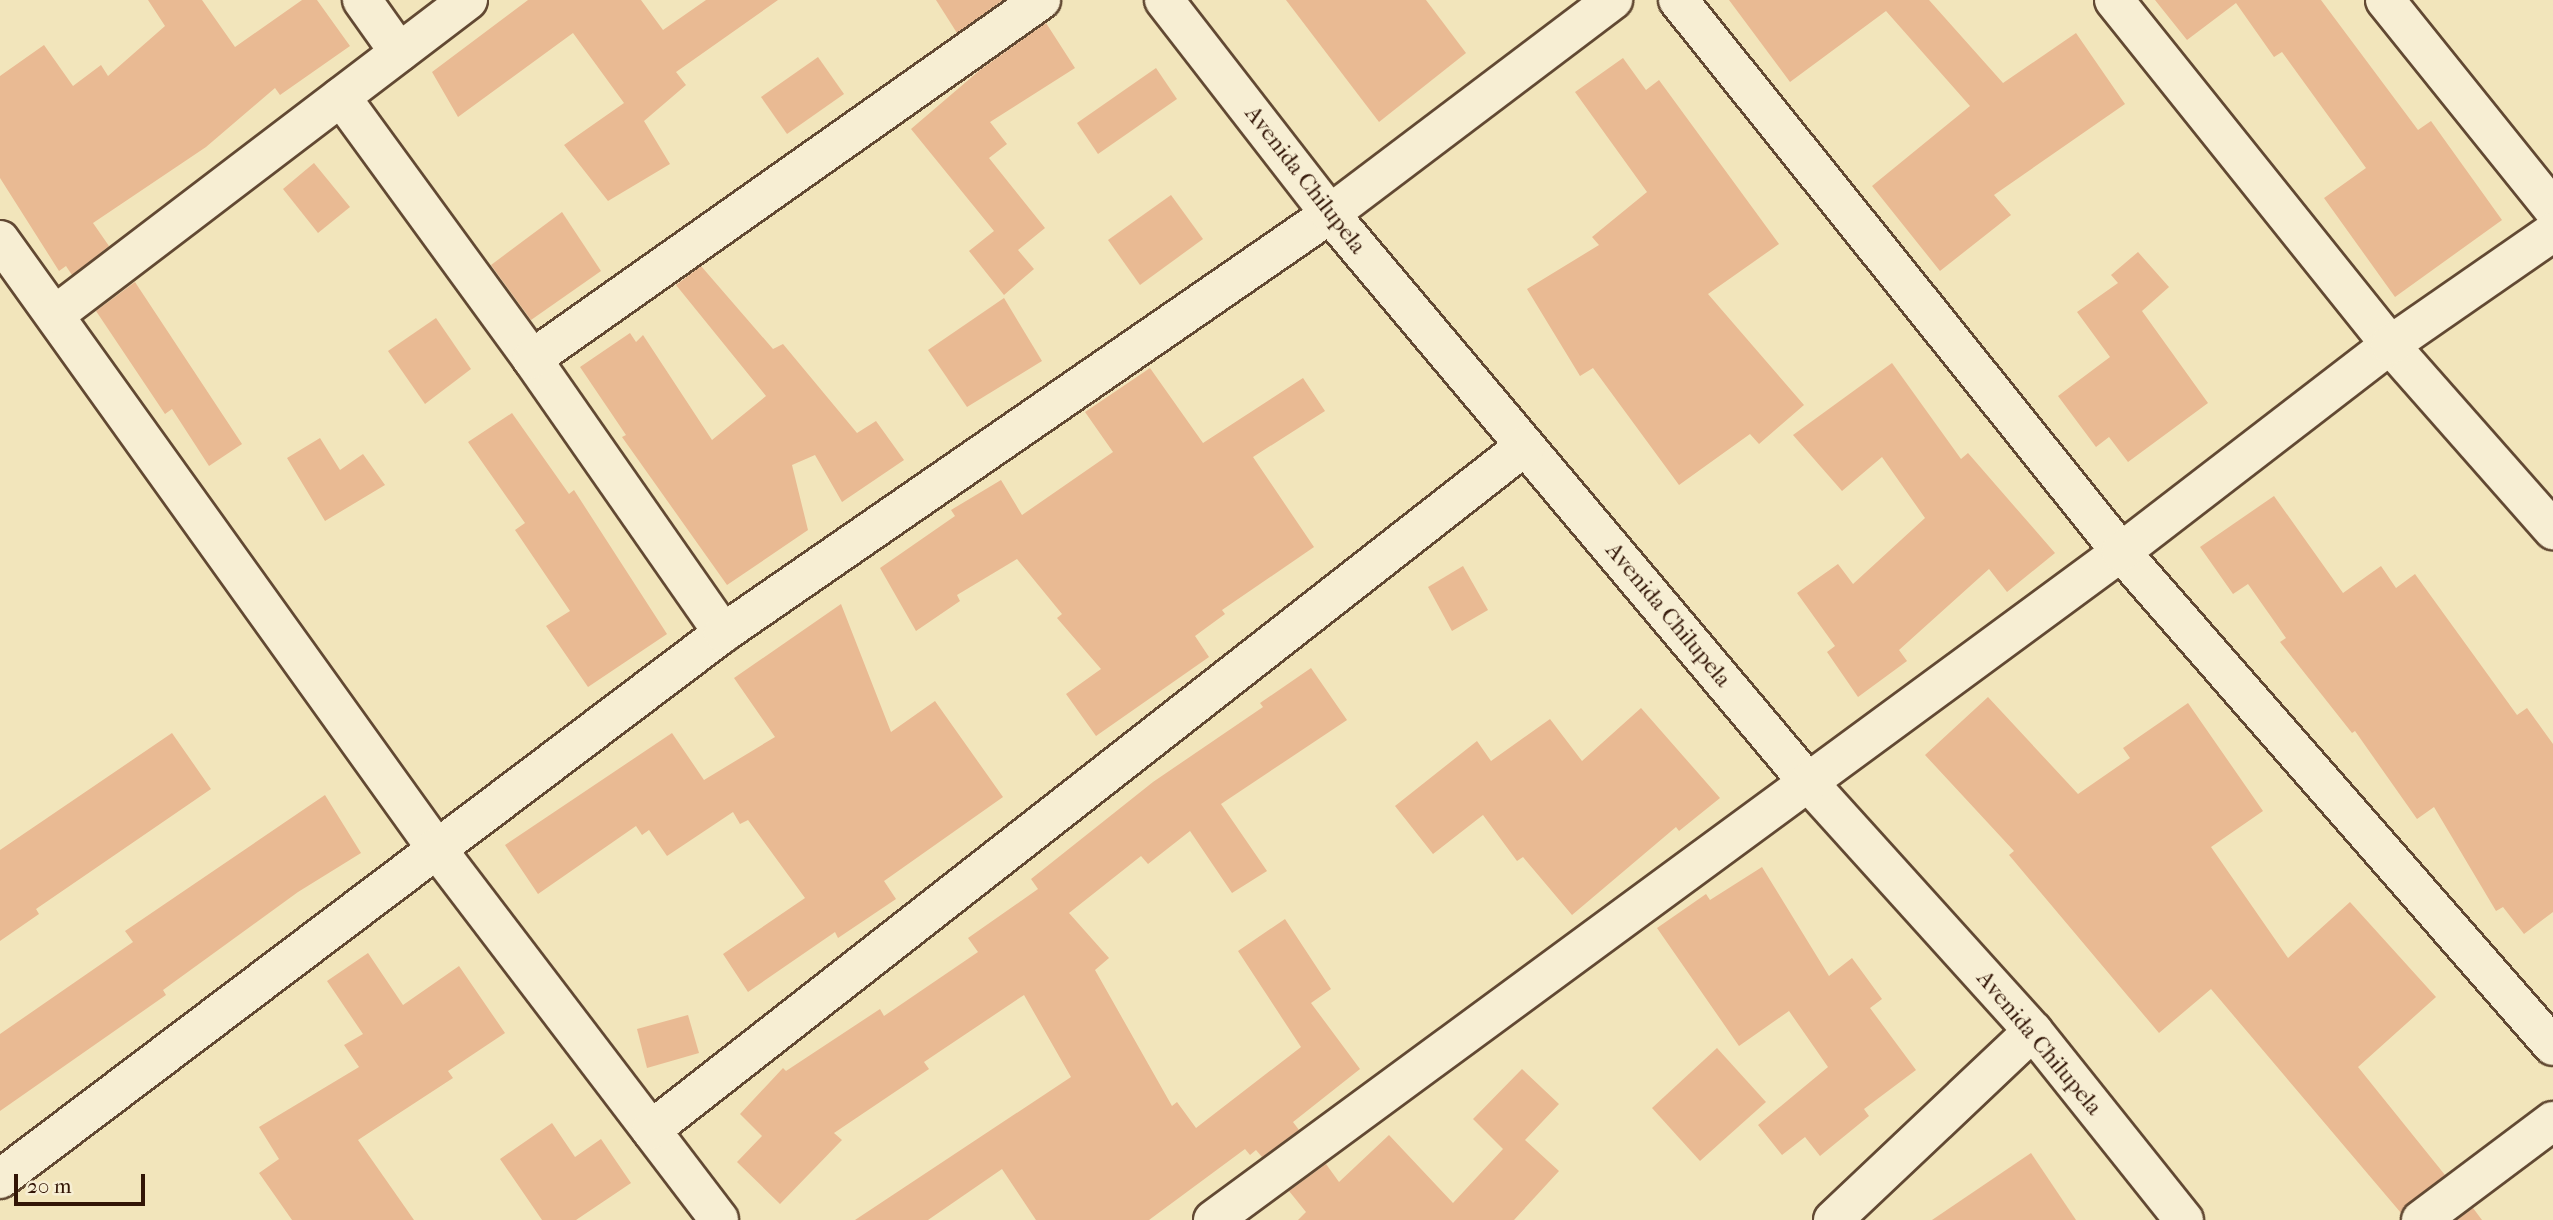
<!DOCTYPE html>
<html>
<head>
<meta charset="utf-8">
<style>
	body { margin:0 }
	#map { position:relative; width:2553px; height:1220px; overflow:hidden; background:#f2e5bb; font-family:"IM FELL French Canon",serif }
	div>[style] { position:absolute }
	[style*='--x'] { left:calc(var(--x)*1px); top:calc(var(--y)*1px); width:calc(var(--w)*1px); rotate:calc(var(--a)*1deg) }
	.building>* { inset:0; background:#e9ba93 }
	.roads { filter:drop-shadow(2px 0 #624933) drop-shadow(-2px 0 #624933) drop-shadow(0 2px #624933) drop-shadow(0 -2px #624933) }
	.street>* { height:38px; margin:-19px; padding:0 19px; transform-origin:19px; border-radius:19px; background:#f7eed3 }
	span { translate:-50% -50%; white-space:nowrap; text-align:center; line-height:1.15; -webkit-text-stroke:5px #f7eed3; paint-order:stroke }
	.street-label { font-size:23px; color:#321506 }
	.scale { position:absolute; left:14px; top:1174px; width:131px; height:32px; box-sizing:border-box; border:4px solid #321506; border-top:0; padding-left:9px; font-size:21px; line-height:24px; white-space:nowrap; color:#321506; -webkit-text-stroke:5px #f7eed3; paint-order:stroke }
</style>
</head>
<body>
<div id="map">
	<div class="building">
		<i style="clip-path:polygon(148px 0,202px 0,235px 47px,302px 0,317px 0,350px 46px,280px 95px,275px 88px,206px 147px,93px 223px,109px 246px,72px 275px,66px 266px,59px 271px,0 178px,0 76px,44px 45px,73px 86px,101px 65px,108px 76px,165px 26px)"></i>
		<i style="clip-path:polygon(528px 0,641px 0,663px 30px,706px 0,778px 0,676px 72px,686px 85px,644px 121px,670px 164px,608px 201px,564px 145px,624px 103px,573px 33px,458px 117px,432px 72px)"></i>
		<i style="clip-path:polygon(936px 0,1003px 0,957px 33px)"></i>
		<i style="clip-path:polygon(1286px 0,1426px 0,1466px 53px,1379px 122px)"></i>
		<i style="clip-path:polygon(1729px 0,1929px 0,2003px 83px,2076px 33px,2125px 104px,1994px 195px,2011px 215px,1940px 271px,1872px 186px,1970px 106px,1886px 11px,1790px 82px)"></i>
		<i style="clip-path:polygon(2155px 0,2321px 0,2418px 130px,2431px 121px,2502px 220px,2395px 297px,2324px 198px,2366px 168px,2282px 52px,2274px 57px,2236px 3px,2187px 40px)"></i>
		<i style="clip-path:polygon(1046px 23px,1075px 68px,990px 122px,1007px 144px,989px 158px,1045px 228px,1018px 250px,1034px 269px,1004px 295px,969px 251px,994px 231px,911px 129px,980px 70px)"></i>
		<i style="clip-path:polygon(818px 57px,844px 94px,787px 134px,761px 97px)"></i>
		<i style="clip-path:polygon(1623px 58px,1646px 90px,1659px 80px,1779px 244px,1708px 294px,1804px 405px,1759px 444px,1750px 434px,1679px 485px,1593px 368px,1580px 376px,1527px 289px,1599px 245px,1592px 237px,1647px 192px,1575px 92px)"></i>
		<i style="clip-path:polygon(1156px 68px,1177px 99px,1098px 154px,1077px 123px)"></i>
		<i style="clip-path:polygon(314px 163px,350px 207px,318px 233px,283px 189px)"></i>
		<i style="clip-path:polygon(1171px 195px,1203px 239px,1140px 285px,1108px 240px)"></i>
		<i style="clip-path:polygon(562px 212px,601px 271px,531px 320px,491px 265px)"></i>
		<i style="clip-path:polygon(2138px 252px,2169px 287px,2142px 311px,2208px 403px,2128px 462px,2109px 437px,2096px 447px,2058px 396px,2110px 357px,2077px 312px,2118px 283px,2111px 275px)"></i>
		<i style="clip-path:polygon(701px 266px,773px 349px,783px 344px,857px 433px,876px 421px,904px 460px,842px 502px,815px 455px,792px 465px,808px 530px,727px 585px,622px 437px,626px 435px,580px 367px,630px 333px,636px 342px,643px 335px,712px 440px,766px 396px,676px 285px)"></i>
		<i style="clip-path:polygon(135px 282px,242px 444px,209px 466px,172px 409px,165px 414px,96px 311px)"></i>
		<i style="clip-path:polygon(1004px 298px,1042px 361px,967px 407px,928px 350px)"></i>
		<i style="clip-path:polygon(436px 318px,471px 369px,425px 404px,388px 351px)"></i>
		<i style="clip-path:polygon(1892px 363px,1961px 459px,1968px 453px,2055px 553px,2007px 592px,1989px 569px,1899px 650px,1907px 661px,1858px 697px,1827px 652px,1835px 646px,1797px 593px,1838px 564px,1853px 584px,1925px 518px,1882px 457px,1842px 491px,1793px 435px)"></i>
		<i style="clip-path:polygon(1150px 368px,1203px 443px,1303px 378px,1325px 411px,1253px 457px,1314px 547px,1222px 610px,1225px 614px,1195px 636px,1209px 657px,1096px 736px,1066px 694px,1101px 669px,1057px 618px,1062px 614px,1017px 559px,957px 595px,960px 601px,916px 631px,880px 568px,955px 516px,951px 510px,1001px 480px,1022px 515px,1113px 452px,1085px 412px)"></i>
		<i style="clip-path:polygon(512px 413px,569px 494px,574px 490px,667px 634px,588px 687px,546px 626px,570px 611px,515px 530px,525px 523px,468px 442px)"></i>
		<i style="clip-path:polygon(320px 438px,340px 470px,363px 454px,385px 485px,325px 521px,287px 458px)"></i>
		<i style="clip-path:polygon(2274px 496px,2343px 593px,2381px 566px,2396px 588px,2415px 574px,2517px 715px,2527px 708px,2553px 744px,2553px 912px,2524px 934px,2503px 907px,2496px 911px,2434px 807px,2417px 819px,2355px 731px,2352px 733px,2280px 642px,2286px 638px,2248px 584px,2233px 594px,2200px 547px)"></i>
		<i style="clip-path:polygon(1463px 566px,1488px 610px,1452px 631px,1428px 587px)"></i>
		<i style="clip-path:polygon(841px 604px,891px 732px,935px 701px,1003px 797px,884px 881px,896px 899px,838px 938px,835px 932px,748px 992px,723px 954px,805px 898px,748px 820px,740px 824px,733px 812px,667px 856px,649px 830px,642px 835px,636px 826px,538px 894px,505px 845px,672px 733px,704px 780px,775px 737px,734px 678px)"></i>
		<i style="clip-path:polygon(1311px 668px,1347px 720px,1221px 804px,1267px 871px,1232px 893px,1190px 831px,1148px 864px,1141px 856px,1069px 913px,1109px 958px,1095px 970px,1172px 1106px,1177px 1102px,1196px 1128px,1301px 1047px,1238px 951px,1285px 919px,1331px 989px,1311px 1003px,1360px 1069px,1293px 1122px,1299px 1130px,1262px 1157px,1256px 1150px,1250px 1155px,1245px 1149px,1149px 1220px,1036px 1220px,1002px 1169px,928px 1220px,855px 1220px,1071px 1077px,1024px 995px,924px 1062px,929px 1069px,834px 1133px,842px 1140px,780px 1204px,737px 1162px,762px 1136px,740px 1114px,783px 1068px,786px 1071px,880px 1009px,884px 1016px,978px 952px,968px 938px,1038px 889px,1031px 879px,1153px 782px,1263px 707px,1260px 703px)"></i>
		<i style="clip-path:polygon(1988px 697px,2078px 794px,2130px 758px,2123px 748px,2188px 703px,2263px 811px,2211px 847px,2288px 958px,2350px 902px,2436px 997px,2358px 1067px,2445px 1175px,2401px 1213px,2211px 989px,2159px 1033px,2009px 855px,2014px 851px,1925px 755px)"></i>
		<i style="clip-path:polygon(1641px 708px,1720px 798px,1679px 831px,1676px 827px,1572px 915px,1523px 857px,1517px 861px,1483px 815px,1433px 854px,1395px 806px,1477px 741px,1491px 761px,1550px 719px,1582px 761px)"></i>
		<i style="clip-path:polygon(172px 733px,211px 789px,36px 909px,39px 914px,0 941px,0 850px)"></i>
		<i style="clip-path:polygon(325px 795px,361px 853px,298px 892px,163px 990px,166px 995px,0 1111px,0 1034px,133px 942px,125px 931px)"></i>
		<i style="clip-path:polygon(1762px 867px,1829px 976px,1852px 958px,1882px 999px,1870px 1008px,1916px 1070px,1864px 1109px,1869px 1116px,1820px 1156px,1805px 1137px,1782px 1155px,1758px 1125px,1828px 1067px,1789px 1011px,1739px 1046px,1657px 928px,1706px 894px,1710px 900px)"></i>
		<i style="clip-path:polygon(368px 953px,403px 1005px,459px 966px,505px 1033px,448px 1071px,453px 1078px,358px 1140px,414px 1220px,292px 1220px,259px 1173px,279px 1159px,259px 1127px,359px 1067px,344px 1045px,363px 1034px,327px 981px)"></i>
		<i style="clip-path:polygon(688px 1015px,699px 1053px,647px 1068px,637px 1029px)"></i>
		<i style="clip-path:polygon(1717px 1048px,1766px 1102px,1700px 1161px,1652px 1108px)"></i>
		<i style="clip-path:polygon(1522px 1069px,1559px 1104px,1525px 1140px,1559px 1171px,1514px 1220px,1298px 1220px,1306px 1212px,1289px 1191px,1326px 1164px,1339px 1182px,1389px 1135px,1453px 1203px,1503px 1149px,1473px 1119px)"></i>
		<i style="clip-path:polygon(552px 1123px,575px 1157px,601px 1139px,631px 1183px,576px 1220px,542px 1220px,500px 1159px)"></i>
		<i style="clip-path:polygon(2031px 1153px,2076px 1220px,1932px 1220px)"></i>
		<i style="clip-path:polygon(2473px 1208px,2482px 1220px,2457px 1220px)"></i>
	</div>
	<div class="roads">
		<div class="street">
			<i style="--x:362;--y:0;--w:64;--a:54.6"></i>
			<i style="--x:1164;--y:0;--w:271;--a:52.2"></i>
			<i style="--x:1330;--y:214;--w:742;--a:49.92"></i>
			<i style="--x:1808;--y:782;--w:336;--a:47.9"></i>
			<i style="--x:2033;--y:1031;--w:242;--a:51.4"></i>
			<i style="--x:1678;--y:0;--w:708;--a:51.25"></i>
			<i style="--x:2121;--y:552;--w:656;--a:48.83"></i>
			<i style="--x:2114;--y:0;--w:442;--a:51.3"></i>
			<i style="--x:2390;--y:345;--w:247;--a:48.6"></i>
			<i style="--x:2385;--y:0;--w:268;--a:51.2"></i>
			<i style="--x:341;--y:97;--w:324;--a:53.9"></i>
			<i style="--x:532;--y:359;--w:334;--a:55.1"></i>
			<i style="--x:0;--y:240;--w:748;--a:54.36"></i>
			<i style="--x:436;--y:848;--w:467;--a:52.7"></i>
			<i style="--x:56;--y:314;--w:518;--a:-37.31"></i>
			<i style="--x:532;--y:359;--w:623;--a:-35.2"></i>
			<i style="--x:651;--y:1130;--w:1110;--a:-38.05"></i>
			<i style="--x:0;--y:1179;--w:906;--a:-37.06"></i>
			<i style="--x:723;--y:633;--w:738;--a:-34.62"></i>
			<i style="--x:1330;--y:214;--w:355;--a:-37.1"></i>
			<i style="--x:1213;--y:1220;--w:1127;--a:-36.34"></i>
			<i style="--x:2121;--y:552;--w:339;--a:-37.6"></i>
			<i style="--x:2390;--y:345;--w:198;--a:-34.7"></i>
			<i style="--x:1833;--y:1220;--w:275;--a:-43.4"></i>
			<i style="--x:2421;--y:1220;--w:165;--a:-36.9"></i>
		</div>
	</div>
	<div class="street-label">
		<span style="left:1305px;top:180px;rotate:52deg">Avenida Chilupela</span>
		<span style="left:1668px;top:615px;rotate:50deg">Avenida Chilupela</span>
		<span style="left:2039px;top:1043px;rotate:50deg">Avenida Chilupela</span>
	</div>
	<div class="scale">20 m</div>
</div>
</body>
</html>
